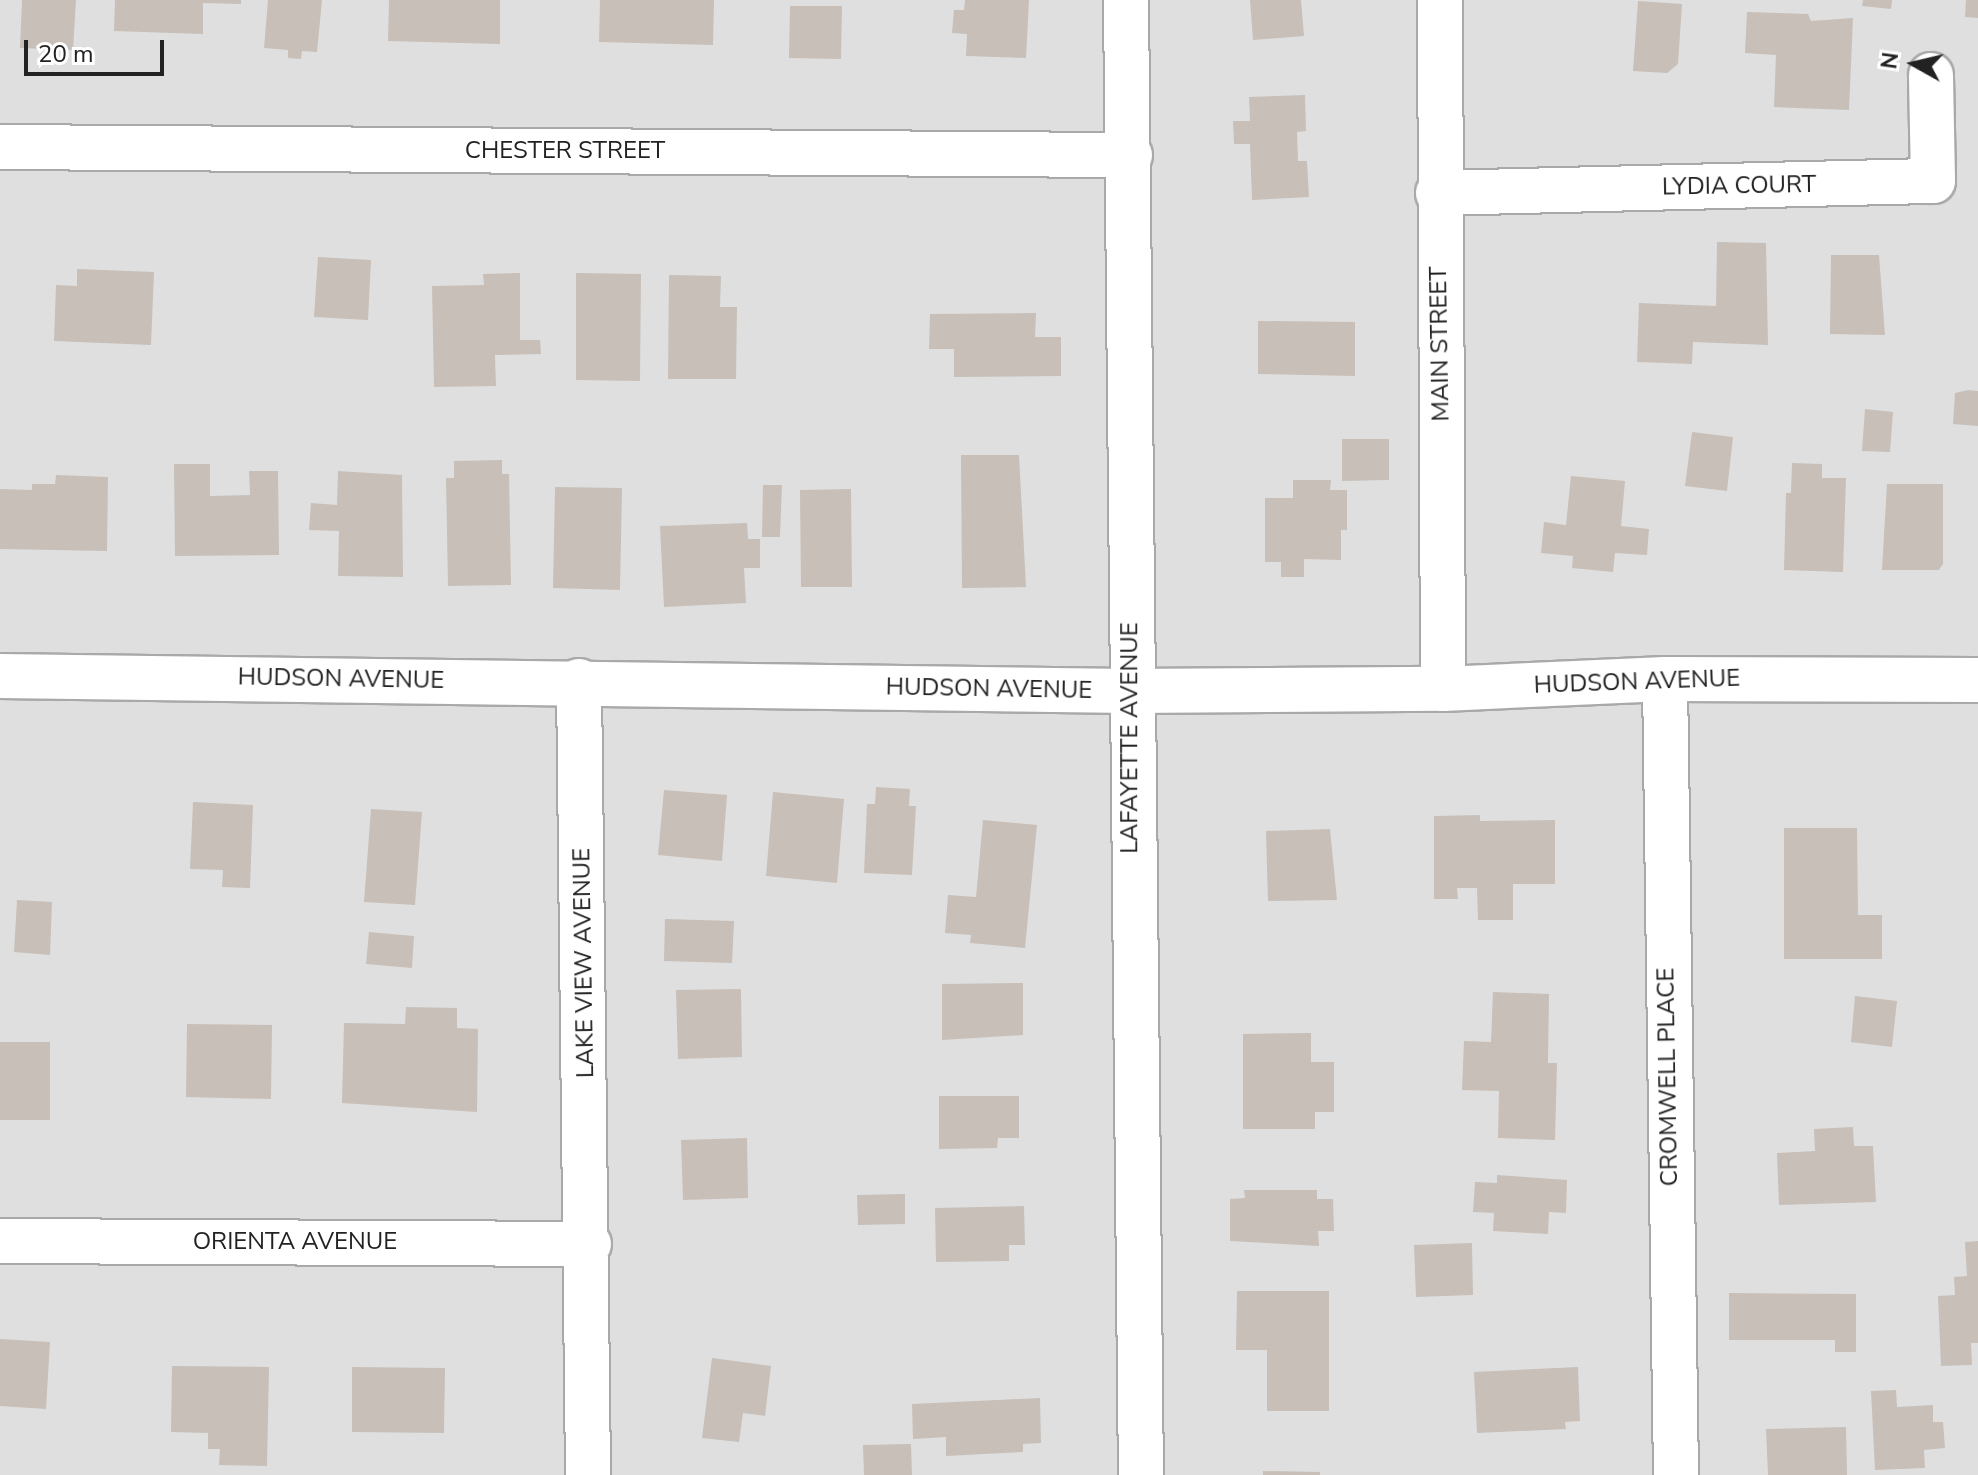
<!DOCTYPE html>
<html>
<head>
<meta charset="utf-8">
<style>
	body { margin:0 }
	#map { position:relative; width:1978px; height:1475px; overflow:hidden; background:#f2efe9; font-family:"Nunito Sans",sans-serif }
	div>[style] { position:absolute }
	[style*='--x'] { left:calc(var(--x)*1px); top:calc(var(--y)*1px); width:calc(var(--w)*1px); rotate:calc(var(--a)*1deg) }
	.residential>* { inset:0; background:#e0dfdf }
	.building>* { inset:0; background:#c7bfb8 }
	.roads { filter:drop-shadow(2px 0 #a9a9a9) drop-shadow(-2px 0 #a9a9a9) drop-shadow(0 2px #a9a9a9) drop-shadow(0 -2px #a9a9a9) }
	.minor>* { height:44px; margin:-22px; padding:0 22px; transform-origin:22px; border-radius:22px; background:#fff }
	span { translate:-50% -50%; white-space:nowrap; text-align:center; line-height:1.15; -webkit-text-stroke:8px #fff; paint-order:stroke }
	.street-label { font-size:24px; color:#222 }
	.north { position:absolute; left:1874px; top:24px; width:80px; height:80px; -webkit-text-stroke:6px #fff; paint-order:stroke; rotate:278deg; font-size:22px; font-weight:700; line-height:32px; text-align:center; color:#222 }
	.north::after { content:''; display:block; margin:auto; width:28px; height:36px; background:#222; clip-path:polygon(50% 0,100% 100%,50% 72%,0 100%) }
	.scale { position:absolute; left:24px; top:40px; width:140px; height:36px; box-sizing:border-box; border:4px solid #222; border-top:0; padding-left:10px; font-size:24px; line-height:28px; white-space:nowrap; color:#222; -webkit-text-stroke:6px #fff; paint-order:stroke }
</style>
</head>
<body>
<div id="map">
	<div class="residential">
		<i style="clip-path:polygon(0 0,1978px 0,1978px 1475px,0 1475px)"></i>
	</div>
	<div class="building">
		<i style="clip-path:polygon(22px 0,76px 0,73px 50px,20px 48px)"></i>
		<i style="clip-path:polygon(115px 0,241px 0,241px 4px,203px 3px,203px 34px,114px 31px)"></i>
		<i style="clip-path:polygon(268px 0,322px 0,317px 52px,302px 51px,301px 59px,288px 58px,288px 50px,264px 48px)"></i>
		<i style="clip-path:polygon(389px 0,500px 0,500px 44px,388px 41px)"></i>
		<i style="clip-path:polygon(600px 0,714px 0,713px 45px,599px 42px)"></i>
		<i style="clip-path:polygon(965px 0,1029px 0,1026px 58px,966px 56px,967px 34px,952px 33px,954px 10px,964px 10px)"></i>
		<i style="clip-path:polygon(1250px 0,1301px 0,1304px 36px,1253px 40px)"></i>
		<i style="clip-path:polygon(1863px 0,1892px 0,1891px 9px,1862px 6px)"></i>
		<i style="clip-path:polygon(1966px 0,1978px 0,1978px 18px,1965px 17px)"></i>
		<i style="clip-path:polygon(1638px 1px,1682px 4px,1678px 64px,1667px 73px,1633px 71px)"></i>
		<i style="clip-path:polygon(790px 6px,842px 6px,841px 59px,789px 58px)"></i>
		<i style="clip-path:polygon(1747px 12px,1808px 14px,1811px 21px,1853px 18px,1849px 110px,1774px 107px,1776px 55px,1745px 53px)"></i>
		<i style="clip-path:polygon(1305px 95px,1306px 131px,1297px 132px,1298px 161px,1307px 161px,1309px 197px,1252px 200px,1250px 144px,1234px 144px,1233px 121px,1250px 121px,1249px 97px)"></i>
		<i style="clip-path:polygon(1717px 242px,1766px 243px,1768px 345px,1693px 342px,1692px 364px,1637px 362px,1639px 303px,1716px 306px)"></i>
		<i style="clip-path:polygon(1831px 255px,1879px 255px,1885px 335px,1830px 334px)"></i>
		<i style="clip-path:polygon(318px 257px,371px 260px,368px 320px,314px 317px)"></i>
		<i style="clip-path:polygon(77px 269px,154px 272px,151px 345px,54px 341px,56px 285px,77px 286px)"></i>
		<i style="clip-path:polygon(520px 273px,520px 340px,540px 340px,541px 354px,495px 355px,496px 386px,434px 387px,432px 286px,484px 285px,483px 274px)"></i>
		<i style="clip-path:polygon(576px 273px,641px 274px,640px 381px,576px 380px)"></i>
		<i style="clip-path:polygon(669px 275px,721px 276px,720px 307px,737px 307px,736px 379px,668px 379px)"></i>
		<i style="clip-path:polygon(1036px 313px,1035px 337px,1061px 337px,1061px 376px,954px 377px,954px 349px,929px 349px,930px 314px)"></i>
		<i style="clip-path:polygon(1258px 321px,1355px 322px,1355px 376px,1258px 374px)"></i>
		<i style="clip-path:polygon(1968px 390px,1978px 391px,1978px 426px,1953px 424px,1955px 393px)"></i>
		<i style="clip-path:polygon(1865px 409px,1893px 412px,1890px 452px,1862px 451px)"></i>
		<i style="clip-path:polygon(1692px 432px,1733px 437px,1727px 491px,1685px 486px)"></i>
		<i style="clip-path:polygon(1342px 439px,1389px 439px,1389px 480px,1342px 481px)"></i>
		<i style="clip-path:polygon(961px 455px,1019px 455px,1026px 587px,962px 588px)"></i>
		<i style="clip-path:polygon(502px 460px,502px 474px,509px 474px,511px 585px,448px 586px,446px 478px,454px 478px,454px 461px)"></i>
		<i style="clip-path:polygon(1792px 463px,1822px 464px,1822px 478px,1846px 478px,1843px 572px,1784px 570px,1786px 493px,1791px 493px)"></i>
		<i style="clip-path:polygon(174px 464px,210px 464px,210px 496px,250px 495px,249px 471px,278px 471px,279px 555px,175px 556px)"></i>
		<i style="clip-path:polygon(338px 471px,402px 475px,403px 577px,338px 576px,339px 531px,309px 530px,311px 503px,337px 505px)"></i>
		<i style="clip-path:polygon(56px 475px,108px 477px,107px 551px,0 549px,0 489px,32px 490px,32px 484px,55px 484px)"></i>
		<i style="clip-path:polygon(1571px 476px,1625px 481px,1621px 526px,1649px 529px,1647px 555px,1615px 553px,1613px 572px,1572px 568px,1573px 556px,1541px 553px,1544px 522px,1566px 525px)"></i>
		<i style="clip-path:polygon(1293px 480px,1331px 480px,1330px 490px,1347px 490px,1347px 530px,1341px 530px,1341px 560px,1304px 559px,1304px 577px,1281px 577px,1281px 562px,1265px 562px,1265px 498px,1293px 498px)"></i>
		<i style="clip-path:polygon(1887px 484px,1943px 484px,1943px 564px,1939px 570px,1882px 570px)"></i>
		<i style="clip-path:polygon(763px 485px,782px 485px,780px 537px,762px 537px)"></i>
		<i style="clip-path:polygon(555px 487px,622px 488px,620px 590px,553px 588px)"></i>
		<i style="clip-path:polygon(851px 489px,852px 587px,801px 587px,800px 490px)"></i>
		<i style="clip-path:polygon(747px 523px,748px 539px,760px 539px,760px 568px,744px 568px,746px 603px,664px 607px,660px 526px)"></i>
		<i style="clip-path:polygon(876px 787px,910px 789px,909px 806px,916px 806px,912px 875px,864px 873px,867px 804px,875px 804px)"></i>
		<i style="clip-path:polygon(664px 790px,727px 795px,722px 861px,658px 855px)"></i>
		<i style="clip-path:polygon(773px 792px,844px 799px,837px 883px,766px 876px)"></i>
		<i style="clip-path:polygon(193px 802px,253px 805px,250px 888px,222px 887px,223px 870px,190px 869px)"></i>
		<i style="clip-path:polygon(371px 809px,422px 812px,415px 905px,364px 902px)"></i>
		<i style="clip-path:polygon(1480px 815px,1480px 821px,1555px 820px,1555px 884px,1513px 884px,1513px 920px,1478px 920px,1477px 888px,1457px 888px,1458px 899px,1434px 899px,1434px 816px)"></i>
		<i style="clip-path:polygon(983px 820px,1037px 825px,1025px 948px,970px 943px,971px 935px,945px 933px,948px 895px,976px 897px)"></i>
		<i style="clip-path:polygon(1784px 828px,1857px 828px,1858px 915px,1882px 915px,1882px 959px,1784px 959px)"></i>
		<i style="clip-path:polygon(1330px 829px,1337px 900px,1268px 901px,1266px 831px)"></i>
		<i style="clip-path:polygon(17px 900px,52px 902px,50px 955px,14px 952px)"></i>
		<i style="clip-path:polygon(665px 919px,734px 921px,732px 963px,664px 961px)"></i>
		<i style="clip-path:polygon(369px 932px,414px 936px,412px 968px,366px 964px)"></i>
		<i style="clip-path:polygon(1023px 983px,1023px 1035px,942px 1040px,942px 984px)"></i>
		<i style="clip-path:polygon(741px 989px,742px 1057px,678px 1059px,676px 990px)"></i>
		<i style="clip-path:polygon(1493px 992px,1549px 994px,1548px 1063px,1557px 1063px,1555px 1140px,1498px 1138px,1499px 1091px,1462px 1090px,1464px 1041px,1491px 1042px)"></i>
		<i style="clip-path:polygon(1855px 996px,1897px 1001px,1892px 1047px,1851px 1042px)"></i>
		<i style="clip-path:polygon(406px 1007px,457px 1008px,457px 1028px,478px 1029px,477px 1112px,342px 1103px,344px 1023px,405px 1024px)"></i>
		<i style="clip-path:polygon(187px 1024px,272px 1025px,271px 1099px,186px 1097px)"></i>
		<i style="clip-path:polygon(1311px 1033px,1311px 1062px,1334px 1062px,1334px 1112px,1315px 1112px,1315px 1129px,1243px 1129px,1243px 1034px)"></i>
		<i style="clip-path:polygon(0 1042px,50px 1042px,50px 1120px,0 1120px)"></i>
		<i style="clip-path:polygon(939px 1096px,1019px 1096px,1019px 1138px,998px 1138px,997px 1148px,939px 1149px)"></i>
		<i style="clip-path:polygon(1853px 1127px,1854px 1146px,1873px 1146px,1876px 1202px,1779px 1205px,1777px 1153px,1815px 1151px,1814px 1129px)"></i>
		<i style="clip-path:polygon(747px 1138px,748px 1198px,683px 1200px,681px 1140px)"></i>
		<i style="clip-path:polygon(1497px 1175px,1567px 1180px,1566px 1213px,1549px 1212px,1548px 1234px,1493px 1231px,1494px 1213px,1473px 1212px,1475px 1182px,1497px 1183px)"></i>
		<i style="clip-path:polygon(1244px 1190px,1317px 1190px,1317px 1199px,1333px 1199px,1334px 1231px,1318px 1231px,1319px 1246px,1230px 1241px,1230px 1199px,1245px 1198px)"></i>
		<i style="clip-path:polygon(905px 1194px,905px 1224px,858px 1225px,857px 1195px)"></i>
		<i style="clip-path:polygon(1024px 1206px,1025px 1245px,1009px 1245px,1009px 1261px,936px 1262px,935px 1208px)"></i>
		<i style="clip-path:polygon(1978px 1241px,1978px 1343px,1971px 1343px,1972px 1365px,1941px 1366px,1938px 1296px,1955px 1295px,1954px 1277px,1967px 1276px,1965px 1242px)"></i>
		<i style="clip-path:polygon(1472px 1243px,1473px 1295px,1416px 1297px,1414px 1245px)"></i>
		<i style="clip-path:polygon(1237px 1291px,1329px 1291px,1329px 1411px,1267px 1411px,1267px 1350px,1236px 1350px)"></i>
		<i style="clip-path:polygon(1729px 1293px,1856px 1294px,1856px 1352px,1835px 1352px,1835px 1340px,1729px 1340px)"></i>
		<i style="clip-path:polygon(0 1339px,50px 1342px,46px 1409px,0 1406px)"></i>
		<i style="clip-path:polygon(712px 1358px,771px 1366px,765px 1416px,743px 1413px,739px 1442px,702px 1438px)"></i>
		<i style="clip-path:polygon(172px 1366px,269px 1367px,267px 1466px,219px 1465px,220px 1449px,208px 1449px,208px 1433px,171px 1432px)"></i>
		<i style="clip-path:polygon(352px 1367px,445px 1368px,444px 1433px,352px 1432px)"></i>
		<i style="clip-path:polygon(1578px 1367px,1580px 1421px,1565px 1422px,1566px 1429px,1477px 1433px,1474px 1372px)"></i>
		<i style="clip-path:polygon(1896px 1390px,1897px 1407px,1933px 1405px,1933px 1422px,1943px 1422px,1945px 1448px,1924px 1450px,1925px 1468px,1875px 1470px,1871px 1391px)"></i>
		<i style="clip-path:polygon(1040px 1398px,1041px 1443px,1023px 1444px,1023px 1452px,946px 1456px,946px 1437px,913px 1439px,912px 1404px)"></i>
		<i style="clip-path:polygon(1846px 1427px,1847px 1475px,1768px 1475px,1766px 1429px)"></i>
		<i style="clip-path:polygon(911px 1444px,912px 1475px,864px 1475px,863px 1445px)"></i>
		<i style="clip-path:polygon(1263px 1471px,1320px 1472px,1320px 1475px,1263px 1475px)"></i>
	</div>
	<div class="roads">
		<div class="minor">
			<i style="--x:1126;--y:0;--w:1475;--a:89.42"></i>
			<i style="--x:1440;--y:0;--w:689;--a:89.75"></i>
			<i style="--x:0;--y:147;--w:1130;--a:0.41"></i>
			<i style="--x:1438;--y:193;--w:495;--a:-1.4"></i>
			<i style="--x:1933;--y:181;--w:106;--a:-91.1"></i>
			<i style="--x:0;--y:676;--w:1130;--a:0.76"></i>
			<i style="--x:1130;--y:691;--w:313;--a:-0.4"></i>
			<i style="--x:1443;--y:689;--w:222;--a:-2.6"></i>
			<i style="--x:1665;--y:679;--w:313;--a:0.2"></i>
			<i style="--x:1665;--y:679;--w:796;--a:89.21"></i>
			<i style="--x:579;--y:681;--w:794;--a:89.35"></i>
			<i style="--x:0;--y:1241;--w:589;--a:0.29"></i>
		</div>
	</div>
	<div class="street-label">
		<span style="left:565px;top:151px">CHESTER STREET</span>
		<span style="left:1739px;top:186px;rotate:-1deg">LYDIA COURT</span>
		<span style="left:1440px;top:344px;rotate:-91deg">MAIN STREET</span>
		<span style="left:341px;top:679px;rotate:1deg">HUDSON AVENUE</span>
		<span style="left:1637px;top:682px;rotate:-2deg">HUDSON AVENUE</span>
		<span style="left:989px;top:689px;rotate:1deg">HUDSON AVENUE</span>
		<span style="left:1130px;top:738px;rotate:-90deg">LAFAYETTE AVENUE</span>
		<span style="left:584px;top:963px;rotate:-91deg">LAKE VIEW AVENUE</span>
		<span style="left:1668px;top:1077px;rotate:-91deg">CROMWELL PLACE</span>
		<span style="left:295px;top:1242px">ORIENTA AVENUE</span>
	</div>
	<div class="north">N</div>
	<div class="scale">20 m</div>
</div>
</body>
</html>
